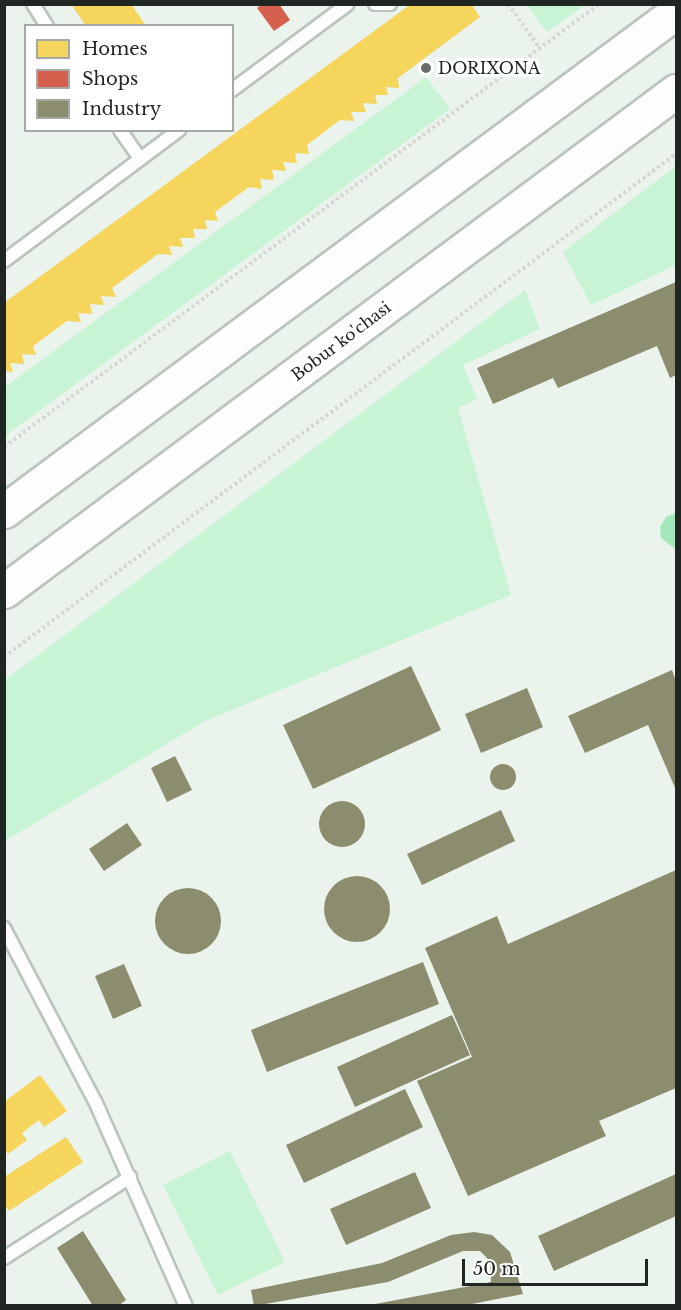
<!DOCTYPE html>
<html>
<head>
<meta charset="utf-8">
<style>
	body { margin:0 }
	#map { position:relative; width:681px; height:1310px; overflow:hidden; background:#eaf3ec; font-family:"Libre Baskerville",serif }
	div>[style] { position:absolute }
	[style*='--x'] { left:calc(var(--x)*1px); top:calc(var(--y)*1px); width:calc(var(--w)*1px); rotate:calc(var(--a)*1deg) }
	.green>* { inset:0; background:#c8f4d5 }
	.water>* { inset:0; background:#a4e7ba }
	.homes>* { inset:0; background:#f6d55c }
	.shops>* { inset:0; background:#d6604d }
	.industry>* { inset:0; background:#8c8c6e }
	.round { border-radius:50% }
	.path>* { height:4px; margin-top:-2px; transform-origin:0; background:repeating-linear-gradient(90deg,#d5d7d5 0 3px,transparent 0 6px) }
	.roads { filter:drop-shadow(2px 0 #bcc4be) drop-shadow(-2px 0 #bcc4be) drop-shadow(0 2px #bcc4be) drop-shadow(0 -2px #bcc4be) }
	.service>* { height:12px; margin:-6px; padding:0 6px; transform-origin:6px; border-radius:6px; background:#fcfdfc }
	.primary>* { height:33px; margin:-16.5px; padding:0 16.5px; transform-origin:16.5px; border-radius:16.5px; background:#fcfdfc }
	.dots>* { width:16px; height:16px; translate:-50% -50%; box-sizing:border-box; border:3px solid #fff; border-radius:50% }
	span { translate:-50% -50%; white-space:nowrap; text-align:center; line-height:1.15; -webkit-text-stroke:6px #fff; paint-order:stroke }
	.poi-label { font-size:16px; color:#202621 }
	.left { translate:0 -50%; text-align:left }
	.street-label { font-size:16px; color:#202621 }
	.frame { position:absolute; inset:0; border:6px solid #202621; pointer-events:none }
	.legend { position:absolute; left:24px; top:24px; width:210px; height:108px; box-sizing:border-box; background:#fff; border:2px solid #a6a8a6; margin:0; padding:8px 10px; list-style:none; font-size:18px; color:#202621 }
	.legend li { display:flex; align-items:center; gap:12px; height:30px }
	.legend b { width:30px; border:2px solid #a6a8a6 }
	.scale { position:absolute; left:462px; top:1259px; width:186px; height:27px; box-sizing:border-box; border:3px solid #202621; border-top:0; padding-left:8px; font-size:18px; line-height:21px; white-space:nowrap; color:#202621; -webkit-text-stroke:4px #fff; paint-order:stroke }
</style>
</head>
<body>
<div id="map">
	<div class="green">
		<i style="clip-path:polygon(527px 5px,585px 5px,547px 32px)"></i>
		<i style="clip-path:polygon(426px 77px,450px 109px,5px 436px,5px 387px)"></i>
		<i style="clip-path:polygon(676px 166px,676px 265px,591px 305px,563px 252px)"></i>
		<i style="clip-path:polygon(525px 290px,540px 329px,463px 365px,477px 399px,458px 408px,511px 595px,205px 721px,5px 841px,5px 680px)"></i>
		<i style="clip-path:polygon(230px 1151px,285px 1262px,218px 1295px,163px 1185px)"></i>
	</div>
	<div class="water">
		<i style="clip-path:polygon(676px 513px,676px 548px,674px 548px,661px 538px,660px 527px,666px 517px)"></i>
	</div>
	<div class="homes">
		<i style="clip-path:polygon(71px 4px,131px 4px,146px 26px,86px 26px)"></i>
		<i style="clip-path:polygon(411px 4px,471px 4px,480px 17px,398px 78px,399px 88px,386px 87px,388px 95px,375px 95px,377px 104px,363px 103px,366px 112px,351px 112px,354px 121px,340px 120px,307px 145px,309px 154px,295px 153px,297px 163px,283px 162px,286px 171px,272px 170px,274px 180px,260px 179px,262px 189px,249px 187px,215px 212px,218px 221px,205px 220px,207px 229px,193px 229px,195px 238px,180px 238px,183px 247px,169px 246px,172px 255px,158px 254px,112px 288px,116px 297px,101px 296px,104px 305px,90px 304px,92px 314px,78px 313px,81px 322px,67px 321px,33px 346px,36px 355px,22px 354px,24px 364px,10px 363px,13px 372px,4px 371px,4px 303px)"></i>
		<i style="clip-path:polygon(40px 1075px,67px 1111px,44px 1127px,39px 1120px,22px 1133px,27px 1140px,8px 1154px,4px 1148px,4px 1102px)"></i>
		<i style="clip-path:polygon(66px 1137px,83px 1162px,9px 1211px,4px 1204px,4px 1177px)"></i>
	</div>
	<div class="shops">
		<i style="clip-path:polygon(262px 4px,279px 4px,290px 20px,274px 31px,257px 8px)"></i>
	</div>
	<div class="industry">
		<i style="clip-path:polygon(676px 282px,676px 375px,670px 378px,657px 346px,558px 388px,553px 378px,493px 404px,477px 368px)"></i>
		<i style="clip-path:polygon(411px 666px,441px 730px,313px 789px,283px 725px)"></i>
		<i style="clip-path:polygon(672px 670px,676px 681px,676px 790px,648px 725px,585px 753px,568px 716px)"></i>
		<i style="clip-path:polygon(527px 688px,543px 727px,481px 753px,465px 714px)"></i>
		<i style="clip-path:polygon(175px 756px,192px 790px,167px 802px,151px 768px)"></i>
		<i class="round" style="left:490px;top:764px;width:26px;height:26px"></i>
		<i class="round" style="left:319px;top:801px;width:46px;height:46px"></i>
		<i style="clip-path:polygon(501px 810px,515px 841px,422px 885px,407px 854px)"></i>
		<i style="clip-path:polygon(127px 823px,142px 845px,104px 871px,89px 849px)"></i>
		<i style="clip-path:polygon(676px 870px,676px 1088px,599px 1121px,606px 1136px,468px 1196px,417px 1081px,472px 1057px,425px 948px,497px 916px,508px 944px)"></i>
		<i class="round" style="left:324px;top:876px;width:66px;height:66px"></i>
		<i class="round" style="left:155px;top:888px;width:66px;height:66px"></i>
		<i style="clip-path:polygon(423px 962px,439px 1004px,267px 1072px,251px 1030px)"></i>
		<i style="clip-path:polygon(124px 964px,142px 1006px,113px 1019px,95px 976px)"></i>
		<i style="clip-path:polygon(452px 1015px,470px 1055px,355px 1107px,337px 1067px)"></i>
		<i style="clip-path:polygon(405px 1089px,423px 1127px,304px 1183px,286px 1145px)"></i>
		<i style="clip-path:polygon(415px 1172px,431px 1208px,346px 1245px,330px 1209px)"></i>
		<i style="clip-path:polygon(676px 1174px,676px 1216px,554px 1271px,538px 1236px)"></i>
		<i style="clip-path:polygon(83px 1231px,126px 1300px,118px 1306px,93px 1306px,57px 1248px)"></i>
		<i style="clip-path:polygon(474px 1232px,492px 1235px,510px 1252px,523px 1294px,462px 1306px,365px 1306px,491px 1282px,490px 1261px,480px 1251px,463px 1251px,388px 1282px,254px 1306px,251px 1290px,382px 1263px,451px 1235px)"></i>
	</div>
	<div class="path">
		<i style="--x:508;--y:4;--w:53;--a:54.2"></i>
		<i style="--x:4;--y:447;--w:742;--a:-36.67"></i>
		<i style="--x:4;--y:657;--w:839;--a:-36.82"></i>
	</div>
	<div class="roads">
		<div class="service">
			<i style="--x:33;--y:4;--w:26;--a:58"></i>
			<i style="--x:375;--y:4;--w:15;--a:0"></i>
			<i style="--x:232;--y:90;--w:144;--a:-36.6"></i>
			<i style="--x:120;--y:130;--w:35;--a:55"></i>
			<i style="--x:4;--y:261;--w:219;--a:-36.8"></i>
			<i style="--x:4;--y:928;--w:195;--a:62.3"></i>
			<i style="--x:95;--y:1101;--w:224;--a:66.1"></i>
			<i style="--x:4;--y:1258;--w:150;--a:-32.7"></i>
		</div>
		<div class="primary">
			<i style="--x:4;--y:511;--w:837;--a:-36.6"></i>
			<i style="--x:4;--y:591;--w:838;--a:-36.65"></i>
		</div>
	</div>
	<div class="dots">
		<i style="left:426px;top:68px;background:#676e68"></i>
	</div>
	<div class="poi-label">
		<span class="left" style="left:438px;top:68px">DORIXONA</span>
	</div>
	<div class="street-label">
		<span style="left:341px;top:341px;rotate:-37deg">Bobur ko'chasi</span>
	</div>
	<div class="frame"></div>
	<ul class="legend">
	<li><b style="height:16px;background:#f6d55c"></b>Homes</li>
	<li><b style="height:16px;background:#d6604d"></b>Shops</li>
	<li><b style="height:16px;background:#8c8c6e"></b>Industry</li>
	</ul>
	<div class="scale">50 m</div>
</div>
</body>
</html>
